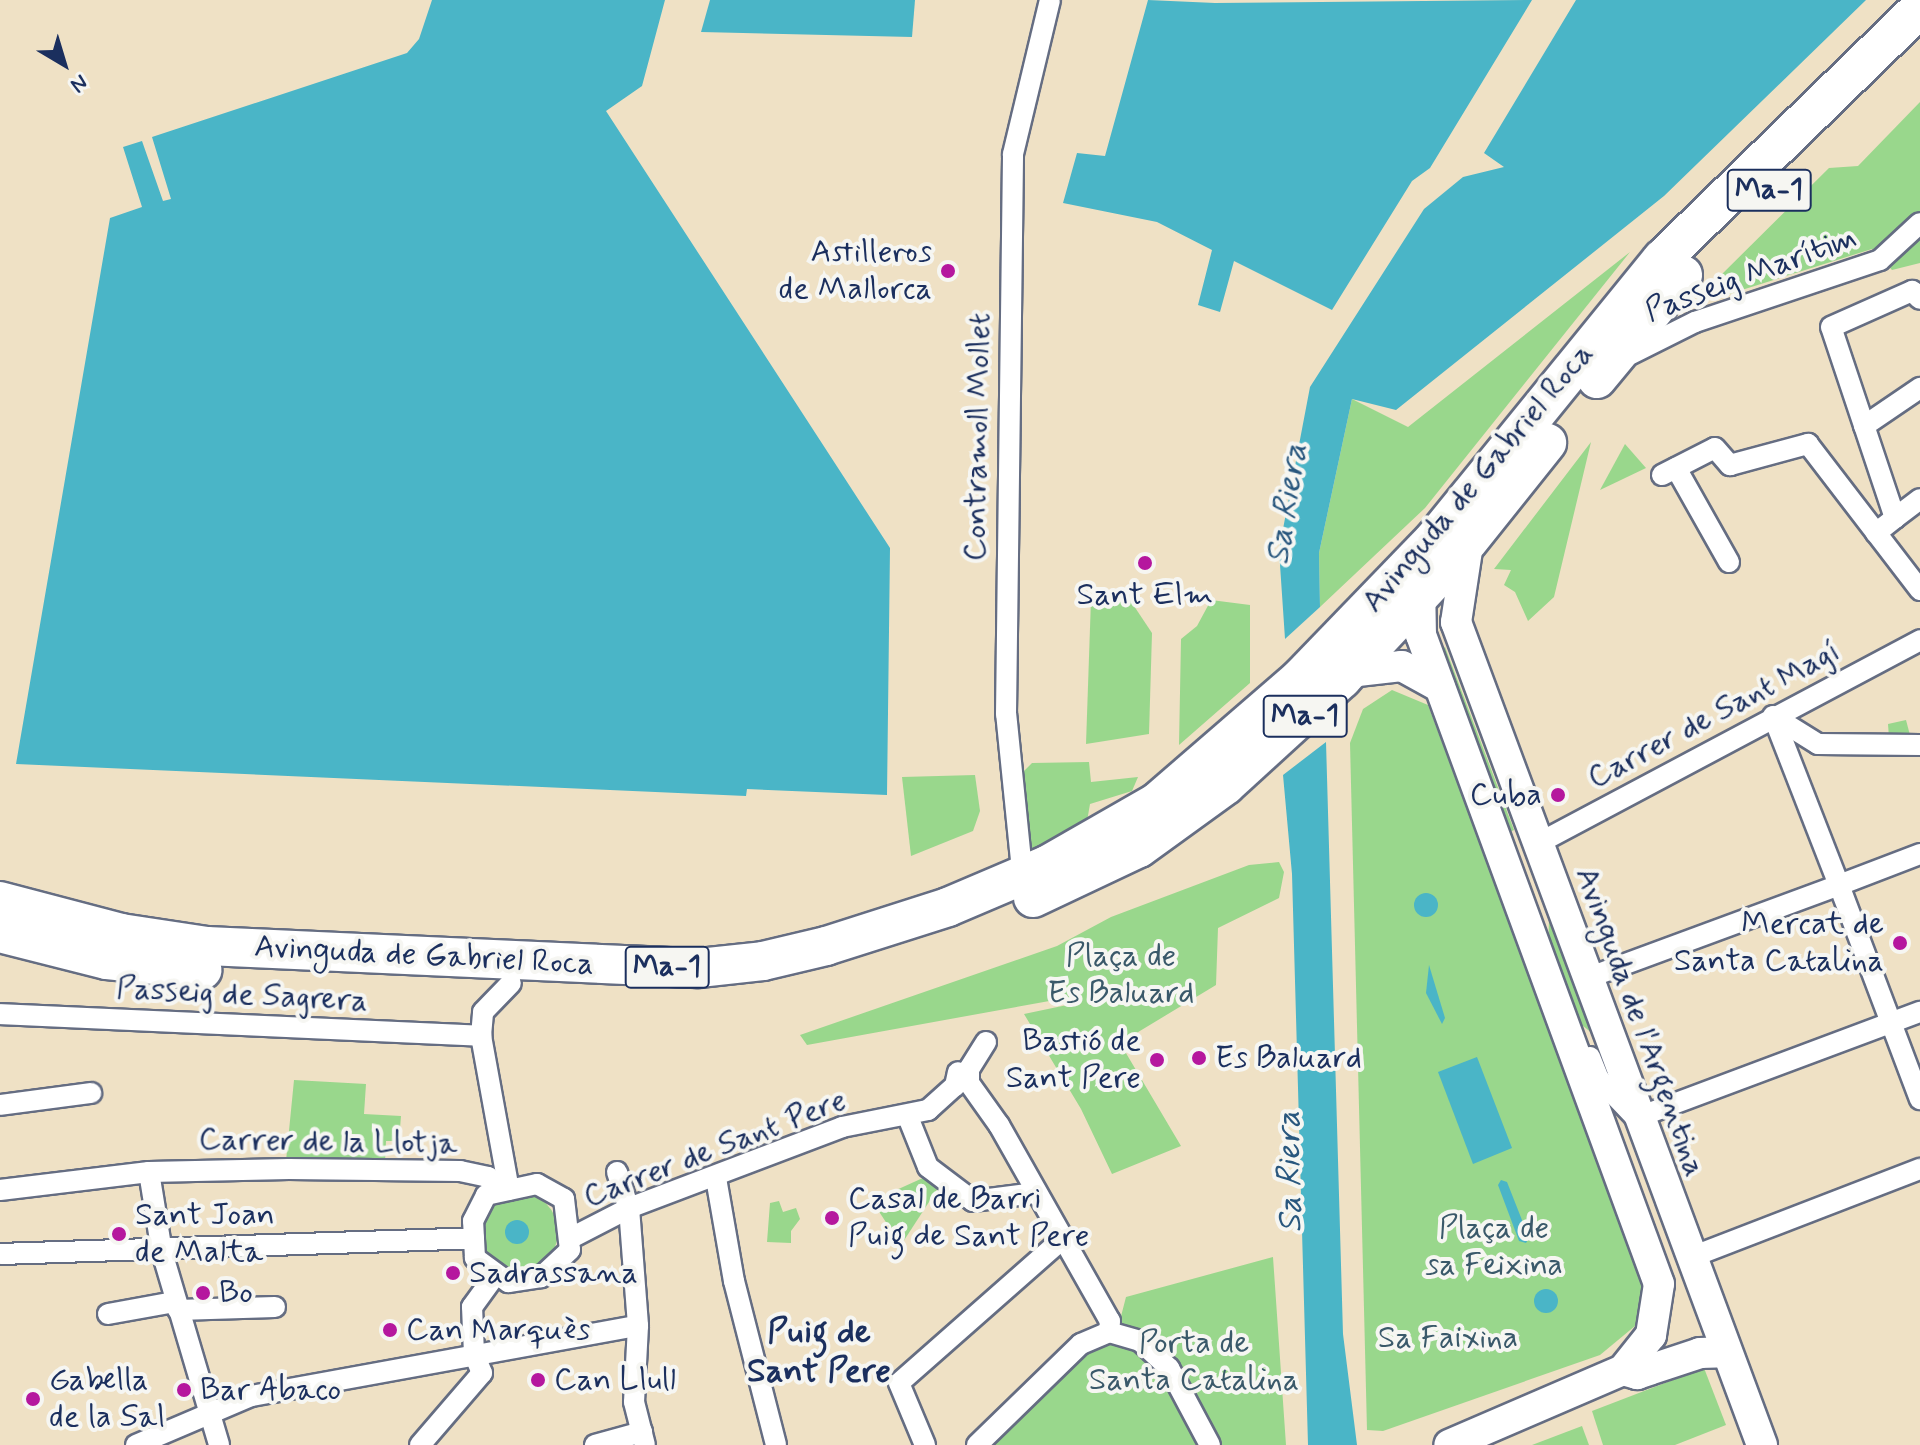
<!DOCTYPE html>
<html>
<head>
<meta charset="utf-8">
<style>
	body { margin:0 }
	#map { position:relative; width:1920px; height:1445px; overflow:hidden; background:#efe1c5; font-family:Mynerve,sans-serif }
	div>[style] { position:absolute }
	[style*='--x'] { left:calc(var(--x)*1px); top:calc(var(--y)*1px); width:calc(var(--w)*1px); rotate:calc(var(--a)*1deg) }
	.green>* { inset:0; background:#99d78c }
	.round { border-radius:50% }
	.water>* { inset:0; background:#4ab5c7 }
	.roads { filter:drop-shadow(2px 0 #656d82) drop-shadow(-2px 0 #656d82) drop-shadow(0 2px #656d82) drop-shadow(0 -2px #656d82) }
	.street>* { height:20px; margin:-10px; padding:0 10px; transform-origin:10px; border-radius:10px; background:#fff }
	.secondary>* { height:30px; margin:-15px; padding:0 15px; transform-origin:15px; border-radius:15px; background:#fff }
	.highway>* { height:38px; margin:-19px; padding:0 19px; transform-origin:19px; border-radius:19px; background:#fff }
	.dots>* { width:22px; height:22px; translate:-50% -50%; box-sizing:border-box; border:4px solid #f6f6f2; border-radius:50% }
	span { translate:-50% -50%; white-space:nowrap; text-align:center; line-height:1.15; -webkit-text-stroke:8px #f6f6f2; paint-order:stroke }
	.shield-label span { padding:2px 6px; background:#f6f6f2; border:2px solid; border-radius:6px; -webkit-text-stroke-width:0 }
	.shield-label { font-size:30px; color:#1b2f5e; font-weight:700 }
	.poi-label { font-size:32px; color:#1b2f5e }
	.right { translate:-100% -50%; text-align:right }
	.left { translate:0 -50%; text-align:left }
	.street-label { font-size:32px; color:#1b2f5e }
	.park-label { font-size:32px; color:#3a596a }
	.water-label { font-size:34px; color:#29577e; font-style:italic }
	.neighbourhood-label { font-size:34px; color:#1b2f5e; font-weight:700 }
	.north { position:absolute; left:24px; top:24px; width:80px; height:80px; -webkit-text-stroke:6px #f6f6f2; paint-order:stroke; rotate:142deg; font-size:22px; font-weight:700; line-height:32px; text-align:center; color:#1b2f5e }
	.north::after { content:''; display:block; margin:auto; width:28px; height:36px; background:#1b2f5e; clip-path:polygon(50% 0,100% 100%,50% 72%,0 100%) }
</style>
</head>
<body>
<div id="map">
	<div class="green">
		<i style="clip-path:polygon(1920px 102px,1920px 263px,1892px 270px,1872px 249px,1729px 294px,1716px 280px,1829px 168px,1858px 166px)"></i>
		<i style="clip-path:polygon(1630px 252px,1425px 508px,1320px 607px,1319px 553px,1352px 399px,1408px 427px)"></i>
		<i style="clip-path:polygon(1591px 442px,1554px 597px,1528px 621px,1515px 592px,1504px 585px,1511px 570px,1494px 569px)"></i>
		<i style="clip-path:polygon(1625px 444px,1646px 468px,1600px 490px)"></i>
		<i style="clip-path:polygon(1091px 599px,1130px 600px,1152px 633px,1149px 734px,1086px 744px)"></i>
		<i style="clip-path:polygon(1211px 600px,1250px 605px,1250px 683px,1179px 745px,1181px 639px,1197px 626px)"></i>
		<i style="clip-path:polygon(1445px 647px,1514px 830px,1505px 834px,1437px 655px)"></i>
		<i style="clip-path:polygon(1392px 690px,1428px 705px,1643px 1274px,1645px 1298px,1635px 1326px,1600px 1355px,1383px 1431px,1367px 1430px,1350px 743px,1363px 709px)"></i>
		<i style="clip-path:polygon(1906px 720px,1911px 739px,1889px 738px,1888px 724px)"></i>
		<i style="clip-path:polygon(1089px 762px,1091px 782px,1138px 777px,1132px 791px,1090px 804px,1086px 827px,1024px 852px,1019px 776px,1032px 763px)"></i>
		<i style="clip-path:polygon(975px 775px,980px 811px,973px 831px,911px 856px,902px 777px)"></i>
		<i style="clip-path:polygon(1279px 862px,1284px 872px,1279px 898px,1218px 928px,1216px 985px,1120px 1043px,1181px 1146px,1112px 1174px,1081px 1109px,1024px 1014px,1067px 1005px,1066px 998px,807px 1045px,800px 1035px,1057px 946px,1111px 917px,1249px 865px)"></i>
		<i style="clip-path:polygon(1549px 920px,1593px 1034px,1577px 1021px,1548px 951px)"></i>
		<i style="clip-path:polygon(294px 1080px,366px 1084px,364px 1114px,401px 1116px,399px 1141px,386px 1141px,385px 1163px,286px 1161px)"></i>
		<i style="clip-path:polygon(925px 1177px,942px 1182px,901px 1245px,872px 1201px)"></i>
		<i class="round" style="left:478px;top:1192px;width:80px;height:80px"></i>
		<i style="clip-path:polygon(779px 1201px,783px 1212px,796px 1208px,800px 1219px,791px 1231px,791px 1243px,767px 1242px,770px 1203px)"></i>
		<i style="clip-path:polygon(1273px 1257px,1286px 1445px,985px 1445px,1119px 1324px,1126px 1297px)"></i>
		<i style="clip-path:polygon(1704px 1368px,1726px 1425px,1675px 1445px,1603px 1445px,1592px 1411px)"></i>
		<i style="clip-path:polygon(1582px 1426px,1589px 1445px,1532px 1445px)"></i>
	</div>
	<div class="water">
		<i style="clip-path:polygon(432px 0,665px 0,642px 86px,606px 111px,890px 548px,887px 795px,747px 789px,746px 796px,16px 764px,110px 218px,142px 207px,123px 147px,142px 141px,163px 201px,171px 199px,152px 137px,407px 53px,419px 39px)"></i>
		<i style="clip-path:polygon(710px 0,915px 0,912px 37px,701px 32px)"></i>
		<i style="clip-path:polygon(1148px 0,1215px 3px,1532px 0,1430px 168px,1412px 181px,1332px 310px,1234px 261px,1220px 312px,1198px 305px,1212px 250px,1157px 222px,1063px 203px,1077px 153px,1105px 156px)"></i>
		<i style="clip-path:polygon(1576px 0,1866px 0,1664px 196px,1396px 410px,1352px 399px,1319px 553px,1320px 607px,1285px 639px,1279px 550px,1310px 387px,1424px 209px,1463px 177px,1504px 167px,1484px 153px)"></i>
		<i style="clip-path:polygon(1326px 742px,1343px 1334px,1357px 1445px,1308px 1445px,1292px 874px,1283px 775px)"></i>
		<i class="round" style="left:1414px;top:893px;width:24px;height:24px"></i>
		<i style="clip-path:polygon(1429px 965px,1445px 1018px,1442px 1024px,1426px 993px)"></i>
		<i style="clip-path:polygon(1477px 1057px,1512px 1148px,1473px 1164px,1438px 1072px)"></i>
		<i style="clip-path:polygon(1501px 1180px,1507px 1182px,1529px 1238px,1526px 1243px,1519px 1241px,1498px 1185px)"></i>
		<i class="round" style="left:505px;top:1220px;width:24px;height:24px"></i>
		<i class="round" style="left:1534px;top:1289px;width:24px;height:24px"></i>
	</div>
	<div class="roads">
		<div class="street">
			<i style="--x:1631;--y:354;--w:72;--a:-26.6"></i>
			<i style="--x:1695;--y:322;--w:195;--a:-18.5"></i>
			<i style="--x:1880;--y:260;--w:54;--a:-42.8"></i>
			<i style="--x:1864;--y:426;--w:68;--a:-34.2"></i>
			<i style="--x:1676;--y:468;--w:108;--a:60.6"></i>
			<i style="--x:1662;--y:475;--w:59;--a:-27"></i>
			<i style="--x:1715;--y:448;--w:23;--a:49"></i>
			<i style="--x:1730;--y:465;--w:81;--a:-15.1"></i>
			<i style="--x:1808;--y:444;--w:184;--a:52.5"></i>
			<i style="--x:1895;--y:518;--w:31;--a:-37"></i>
			<i style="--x:1876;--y:533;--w:24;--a:-38"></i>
			<i style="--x:1895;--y:518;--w:201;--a:-108.5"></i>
			<i style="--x:1831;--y:327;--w:89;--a:-24"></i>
			<i style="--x:1912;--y:291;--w:11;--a:45"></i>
			<i style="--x:1773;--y:716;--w:53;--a:31.9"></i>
			<i style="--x:1818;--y:744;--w:102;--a:0.6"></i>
			<i style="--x:1537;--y:844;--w:434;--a:-28"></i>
			<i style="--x:1920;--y:854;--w:87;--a:159.1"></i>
			<i style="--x:1839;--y:885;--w:229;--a:69.3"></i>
			<i style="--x:1023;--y:880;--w:167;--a:-95.8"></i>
			<i style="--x:1006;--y:714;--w:560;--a:-89.28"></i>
			<i style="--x:1013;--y:154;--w:158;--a:-76.5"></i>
			<i style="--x:1585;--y:979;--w:271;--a:-20.3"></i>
			<i style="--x:1839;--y:885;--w:181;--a:-111.3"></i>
			<i style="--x:0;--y:1014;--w:482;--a:2.6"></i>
			<i style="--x:986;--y:1042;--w:32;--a:122"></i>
			<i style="--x:969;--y:1069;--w:14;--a:90"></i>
			<i style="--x:969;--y:1083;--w:52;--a:54.5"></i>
			<i style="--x:999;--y:1125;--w:225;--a:60.5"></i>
			<i style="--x:1110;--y:1321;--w:11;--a:95"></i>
			<i style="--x:1590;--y:1057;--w:24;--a:68"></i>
			<i style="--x:1599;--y:1079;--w:54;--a:46.5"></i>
			<i style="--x:1636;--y:1118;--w:303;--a:-20.5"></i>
			<i style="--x:0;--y:1105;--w:92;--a:-7.5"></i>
			<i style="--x:908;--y:1117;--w:54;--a:68.2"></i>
			<i style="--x:928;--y:1167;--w:56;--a:37.1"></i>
			<i style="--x:973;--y:1201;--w:63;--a:-7.4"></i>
			<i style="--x:149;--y:1172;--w:81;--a:80.8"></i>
			<i style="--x:162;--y:1252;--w:201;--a:73.5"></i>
			<i style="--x:617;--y:1172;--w:38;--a:72"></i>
			<i style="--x:629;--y:1208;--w:118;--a:85.6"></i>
			<i style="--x:638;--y:1326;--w:76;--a:93"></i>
			<i style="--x:634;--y:1402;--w:44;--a:75.7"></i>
			<i style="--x:716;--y:1178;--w:105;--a:80.1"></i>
			<i style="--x:734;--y:1281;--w:169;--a:75.6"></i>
			<i style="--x:537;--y:1184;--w:31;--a:29"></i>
			<i style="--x:564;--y:1199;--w:51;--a:83.3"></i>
			<i style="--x:570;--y:1250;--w:40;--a:137"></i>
			<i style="--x:541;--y:1277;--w:33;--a:171"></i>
			<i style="--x:508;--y:1282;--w:41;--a:-144"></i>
			<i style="--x:475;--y:1258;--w:37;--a:-93"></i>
			<i style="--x:473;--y:1221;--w:29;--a:-63"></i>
			<i style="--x:486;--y:1195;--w:52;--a:-12.2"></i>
			<i style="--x:0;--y:1190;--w:150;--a:-6.9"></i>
			<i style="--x:149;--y:1172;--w:140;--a:-1.2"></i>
			<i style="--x:289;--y:1169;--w:171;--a:0.7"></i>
			<i style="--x:460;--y:1171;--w:29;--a:12"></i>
			<i style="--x:488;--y:1177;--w:17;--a:59"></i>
			<i style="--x:509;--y:1190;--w:157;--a:-100.3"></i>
			<i style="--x:481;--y:1036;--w:24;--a:-85"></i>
			<i style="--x:483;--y:1012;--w:40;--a:-46"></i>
			<i style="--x:569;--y:1239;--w:68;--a:-27.3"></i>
			<i style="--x:629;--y:1208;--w:228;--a:-20.8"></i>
			<i style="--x:842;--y:1127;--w:88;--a:-11.2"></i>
			<i style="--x:928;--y:1110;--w:36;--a:-42"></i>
			<i style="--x:955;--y:1086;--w:14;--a:-78"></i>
			<i style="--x:0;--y:1254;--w:474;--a:-1.9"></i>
			<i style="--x:1689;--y:1258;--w:248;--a:-21.1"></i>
			<i style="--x:178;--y:1310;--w:97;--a:-1.8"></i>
			<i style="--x:108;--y:1314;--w:68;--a:-10.2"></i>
			<i style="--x:136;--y:1445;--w:125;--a:-23.1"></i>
			<i style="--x:251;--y:1396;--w:393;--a:-10.3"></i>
			<i style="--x:420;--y:1445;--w:95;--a:-49.3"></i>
			<i style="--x:482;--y:1373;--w:21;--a:-113"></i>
			<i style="--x:474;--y:1354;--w:47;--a:-92.4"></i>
			<i style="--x:472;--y:1307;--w:41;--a:-54"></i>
			<i style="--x:595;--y:1445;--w:49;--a:-15.5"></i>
			<i style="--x:925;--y:1445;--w:67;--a:-112.8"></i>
			<i style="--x:899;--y:1383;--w:216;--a:-41.4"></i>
			<i style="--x:977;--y:1445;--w:145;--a:-44.2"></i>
			<i style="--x:1081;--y:1344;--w:30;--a:-23"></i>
			<i style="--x:1109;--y:1332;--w:32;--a:16"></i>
			<i style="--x:1140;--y:1341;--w:40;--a:43"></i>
			<i style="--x:1169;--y:1368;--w:87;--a:62"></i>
		</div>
		<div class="secondary">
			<i style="--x:1468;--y:544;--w:79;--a:98.7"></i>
			<i style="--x:1456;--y:622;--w:878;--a:69.6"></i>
			<i style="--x:1420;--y:584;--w:51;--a:88.9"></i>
			<i style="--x:1421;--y:635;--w:691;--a:69.86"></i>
			<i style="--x:1659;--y:1284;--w:52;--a:98.9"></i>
			<i style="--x:1651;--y:1335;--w:45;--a:128.7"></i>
			<i style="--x:1623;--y:1370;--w:189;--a:156.7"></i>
			<i style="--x:1349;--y:672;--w:53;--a:-6.5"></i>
			<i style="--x:1402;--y:666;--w:43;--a:28.9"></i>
			<i style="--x:1623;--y:1370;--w:15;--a:16"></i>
			<i style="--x:1637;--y:1374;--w:66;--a:-18.4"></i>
			<i style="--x:1700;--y:1353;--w:24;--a:-2"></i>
		</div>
		<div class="highway">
			<i style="--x:1597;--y:379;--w:135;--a:-50.4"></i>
			<i style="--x:1468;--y:542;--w:127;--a:-51.4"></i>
			<i style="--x:1033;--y:898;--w:117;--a:-25.3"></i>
			<i style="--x:1139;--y:848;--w:107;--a:-35.9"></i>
			<i style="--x:1226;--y:785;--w:157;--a:-42.4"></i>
			<i style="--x:1342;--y:679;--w:167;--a:-46.9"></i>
			<i style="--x:0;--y:901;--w:125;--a:14.8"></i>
			<i style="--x:121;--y:933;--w:87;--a:8.6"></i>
			<i style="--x:207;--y:946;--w:492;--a:2.6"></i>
			<i style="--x:699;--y:968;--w:64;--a:-6.2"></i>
			<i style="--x:763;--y:961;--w:65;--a:-13.4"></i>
			<i style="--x:826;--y:946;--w:128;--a:-17.7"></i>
			<i style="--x:948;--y:907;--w:108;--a:-23"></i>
			<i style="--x:1047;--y:865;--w:127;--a:-29.8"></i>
			<i style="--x:1157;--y:802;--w:189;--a:-40.9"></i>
			<i style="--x:1300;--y:678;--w:194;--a:-46"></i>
			<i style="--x:1435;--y:538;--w:360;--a:-50.9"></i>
			<i style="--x:1662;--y:259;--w:360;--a:-44.2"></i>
			<i style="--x:0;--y:933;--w:110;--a:14.2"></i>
			<i style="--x:107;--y:960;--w:96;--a:6"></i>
		</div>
	</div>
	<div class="dots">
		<i style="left:948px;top:271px;background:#b5179e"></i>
		<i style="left:1145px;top:563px;background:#b5179e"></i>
		<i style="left:1558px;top:795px;background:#b5179e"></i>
		<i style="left:1900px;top:943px;background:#b5179e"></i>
		<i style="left:1199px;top:1058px;background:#b5179e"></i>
		<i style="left:1157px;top:1060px;background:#b5179e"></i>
		<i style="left:832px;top:1218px;background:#b5179e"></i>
		<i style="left:119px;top:1234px;background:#b5179e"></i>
		<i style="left:453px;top:1273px;background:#b5179e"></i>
		<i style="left:203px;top:1293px;background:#b5179e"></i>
		<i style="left:390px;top:1330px;background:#b5179e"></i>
		<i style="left:538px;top:1380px;background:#b5179e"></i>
		<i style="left:184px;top:1390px;background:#b5179e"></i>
		<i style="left:33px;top:1399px;background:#b5179e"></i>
	</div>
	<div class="shield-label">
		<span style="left:1769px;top:190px">Ma-1</span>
		<span style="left:1305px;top:716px">Ma-1</span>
		<span style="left:667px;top:967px">Ma-1</span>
	</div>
	<div class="poi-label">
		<span class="right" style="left:932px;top:271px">Astilleros<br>de Mallorca</span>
		<span style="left:1145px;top:595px">Sant Elm</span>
		<span class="right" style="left:1542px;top:795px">Cuba</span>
		<span class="right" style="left:1884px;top:943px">Mercat de<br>Santa Catalina</span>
		<span class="right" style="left:1141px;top:1060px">Bastió de<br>Sant Pere</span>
		<span class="left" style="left:1215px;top:1058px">Es Baluard</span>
		<span class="left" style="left:848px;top:1218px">Casal de Barri<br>Puig de Sant Pere</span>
		<span class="left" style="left:135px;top:1234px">Sant Joan<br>de Malta</span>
		<span class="left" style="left:469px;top:1273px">Sadrassana</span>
		<span class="left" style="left:219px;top:1293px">Bo</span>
		<span class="left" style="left:406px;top:1330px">Can Marquès</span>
		<span class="left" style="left:554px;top:1380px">Can Llull</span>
		<span class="left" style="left:49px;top:1399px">Gabella<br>de la Sal</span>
		<span class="left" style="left:200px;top:1390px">Bar Abaco</span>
	</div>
	<div class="street-label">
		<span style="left:1751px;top:275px;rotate:-20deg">Passeig Marítim</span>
		<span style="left:978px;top:437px;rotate:-89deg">Contramoll Mollet</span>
		<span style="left:1478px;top:478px;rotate:-50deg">Avinguda de Gabriel Roca</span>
		<span style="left:1714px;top:715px;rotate:-28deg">Carrer de Sant Magí</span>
		<span style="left:424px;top:956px;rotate:3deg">Avinguda de Gabriel Roca</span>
		<span style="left:242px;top:995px;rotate:3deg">Passeig de Sagrera</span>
		<span style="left:1640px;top:1022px;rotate:70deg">Avinguda de l'Argentina</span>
		<span style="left:328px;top:1142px;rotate:1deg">Carrer de la Llotja</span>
		<span style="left:715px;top:1149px;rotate:-21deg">Carrer de Sant Pere</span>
	</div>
	<div class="park-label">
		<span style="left:1121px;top:975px">Plaça de<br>Es Baluard</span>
		<span style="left:1494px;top:1247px">Plaça de<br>sa Feixina</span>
		<span style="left:1448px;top:1338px">Sa Faixina</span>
		<span style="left:1194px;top:1362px">Porta de<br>Santa Catalina</span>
	</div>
	<div class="water-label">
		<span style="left:1287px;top:504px;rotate:-81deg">Sa Riera</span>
		<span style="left:1290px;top:1172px;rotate:-91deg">Sa Riera</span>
	</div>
	<div class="neighbourhood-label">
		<span style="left:819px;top:1352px">Puig de<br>Sant Pere</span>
	</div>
	<div class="north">N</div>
</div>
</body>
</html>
